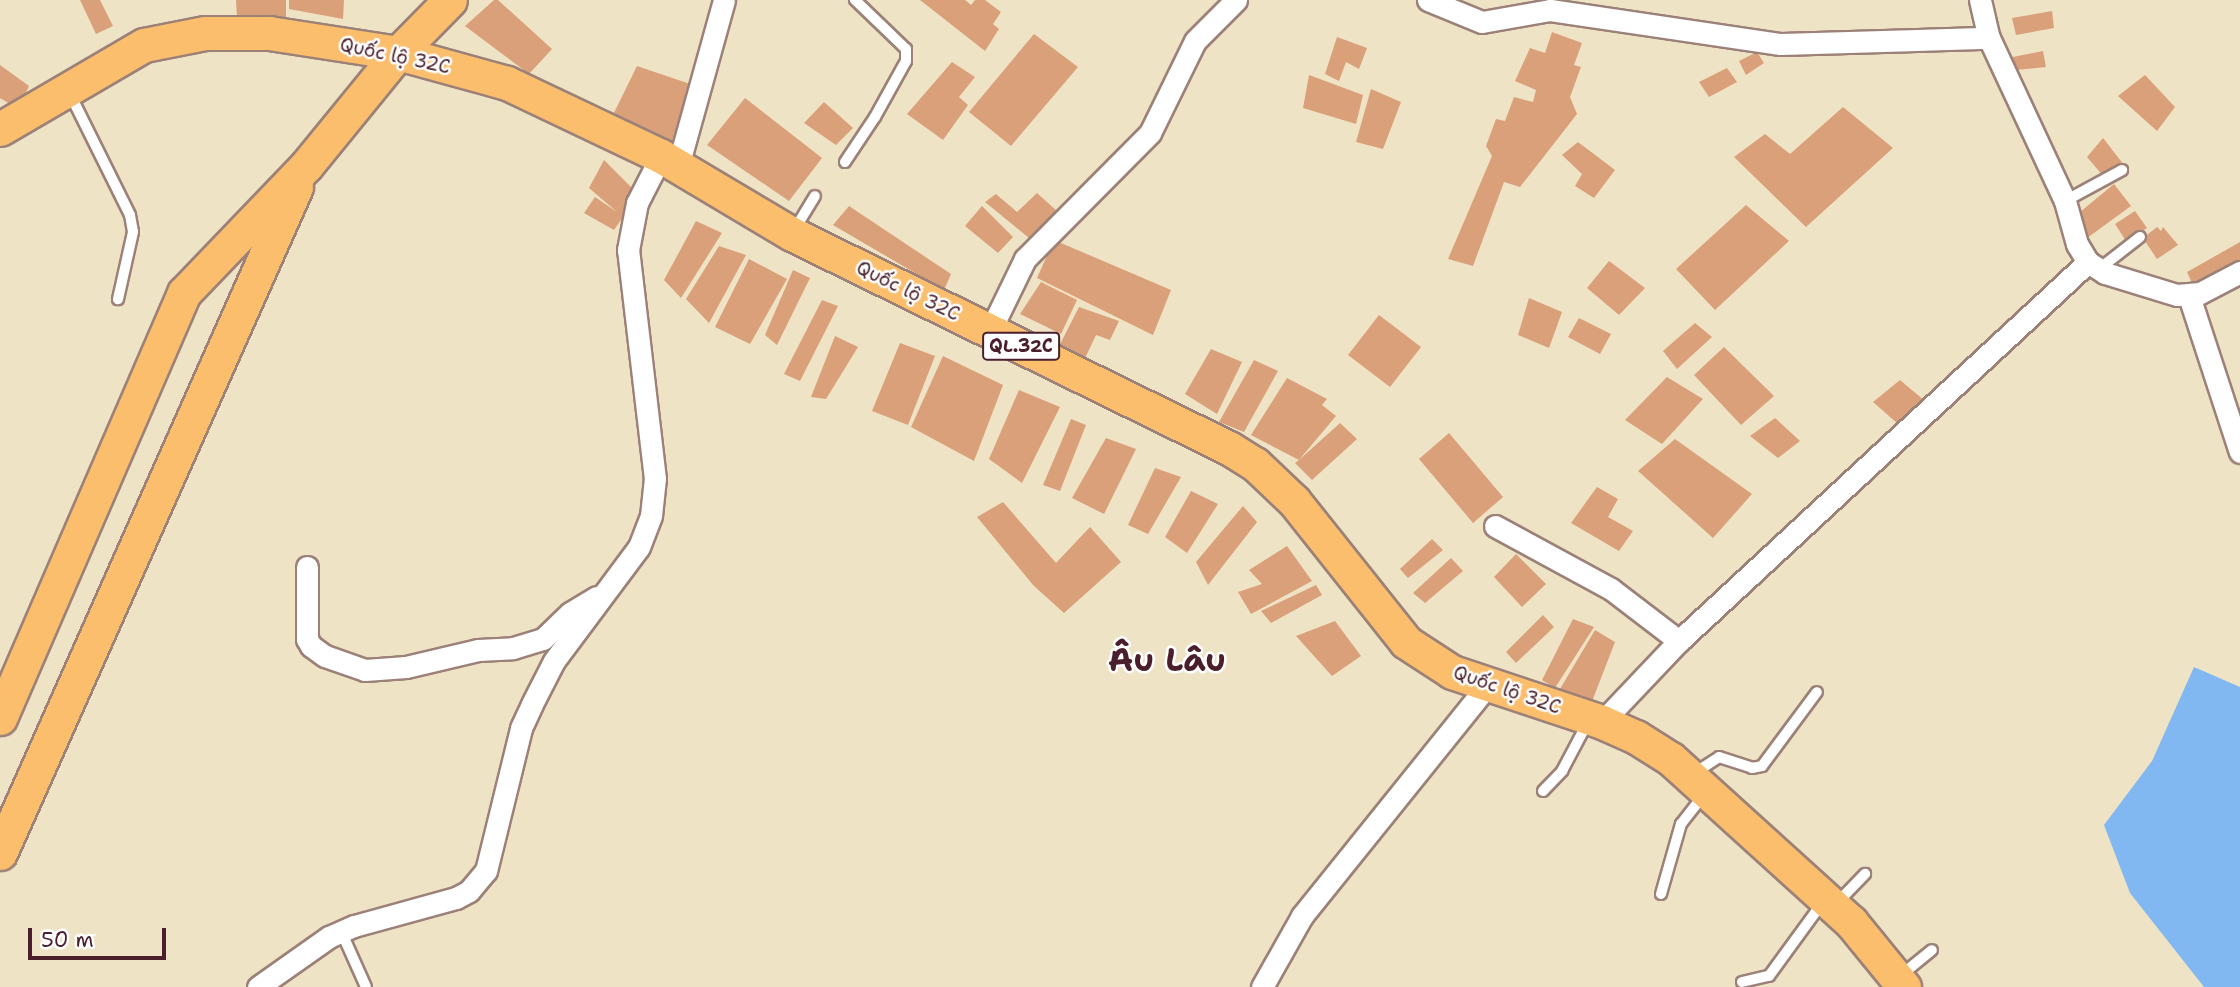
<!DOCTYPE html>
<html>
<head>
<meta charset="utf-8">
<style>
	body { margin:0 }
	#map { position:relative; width:2240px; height:987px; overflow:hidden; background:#efe3c6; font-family:"Shantell Sans",sans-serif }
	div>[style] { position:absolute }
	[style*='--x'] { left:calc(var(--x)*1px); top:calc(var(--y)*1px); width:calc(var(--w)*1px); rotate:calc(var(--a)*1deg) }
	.water>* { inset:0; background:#82b8f1 }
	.building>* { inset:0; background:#daa07a }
	.roads { filter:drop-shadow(2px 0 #9c8178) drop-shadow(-2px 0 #9c8178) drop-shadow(0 2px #9c8178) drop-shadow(0 -2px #9c8178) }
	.lane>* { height:10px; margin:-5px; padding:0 5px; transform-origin:5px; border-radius:5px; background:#fff }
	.street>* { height:21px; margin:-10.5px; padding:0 10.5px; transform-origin:10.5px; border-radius:10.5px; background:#fff }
	.primary>* { height:33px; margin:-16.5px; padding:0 16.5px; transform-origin:16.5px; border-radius:16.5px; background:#fabe6d }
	span { translate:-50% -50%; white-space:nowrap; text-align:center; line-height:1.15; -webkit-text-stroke:5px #fff; paint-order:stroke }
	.shield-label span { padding:2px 5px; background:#fff; border:2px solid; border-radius:5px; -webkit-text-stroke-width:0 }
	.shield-label { font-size:18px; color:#4a1f2b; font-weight:700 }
	.street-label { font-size:19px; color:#4a1f2b }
	.town-label { font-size:33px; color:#4a1f2b; font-weight:700 }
	.scale { position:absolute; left:28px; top:928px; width:138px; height:32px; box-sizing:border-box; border:4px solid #4a1f2b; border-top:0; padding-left:9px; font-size:21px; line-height:24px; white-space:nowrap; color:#4a1f2b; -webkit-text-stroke:5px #fff; paint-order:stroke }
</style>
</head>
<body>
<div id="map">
	<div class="water">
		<i style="clip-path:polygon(2194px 667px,2240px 687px,2240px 987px,2204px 987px,2130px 893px,2104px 825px,2152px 761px)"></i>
	</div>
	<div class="building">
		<i style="clip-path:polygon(80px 0,100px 0,113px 26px,96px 34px)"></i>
		<i style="clip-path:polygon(236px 0,286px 0,286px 25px,237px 18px)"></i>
		<i style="clip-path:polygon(289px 0,344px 0,343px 19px,289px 9px)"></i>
		<i style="clip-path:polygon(494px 0,498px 0,552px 49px,529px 74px,465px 26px)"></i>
		<i style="clip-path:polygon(920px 0,965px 0,971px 5px,975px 0,985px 0,1001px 12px,993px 24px,999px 29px,985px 51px)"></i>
		<i style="clip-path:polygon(2052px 11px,2054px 28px,2016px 35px,2012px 18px)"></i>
		<i style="clip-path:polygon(1552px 32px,1582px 43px,1574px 65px,1581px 67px,1570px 97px,1577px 114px,1520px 187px,1504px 182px,1473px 266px,1448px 259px,1492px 156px,1486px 146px,1496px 119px,1505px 121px,1514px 97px,1533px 102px,1536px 90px,1515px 81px,1530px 48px,1545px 53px)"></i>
		<i style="clip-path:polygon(1034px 34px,1078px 67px,1011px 146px,969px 112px)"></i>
		<i style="clip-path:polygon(1337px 37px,1367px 48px,1359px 69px,1346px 62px,1339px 81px,1325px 74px)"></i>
		<i style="clip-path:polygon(2043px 51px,2046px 67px,2016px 70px,2013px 57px)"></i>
		<i style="clip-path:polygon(1757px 52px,1764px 63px,1746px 75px,1739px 61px)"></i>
		<i style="clip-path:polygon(952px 62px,975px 77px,959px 97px,968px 105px,943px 140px,907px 114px)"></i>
		<i style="clip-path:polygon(0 65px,29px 86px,18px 109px,0 98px)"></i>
		<i style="clip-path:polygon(637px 66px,699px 87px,676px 154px,610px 121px)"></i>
		<i style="clip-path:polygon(1727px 68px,1737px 82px,1709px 97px,1699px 82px)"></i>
		<i style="clip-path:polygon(1309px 75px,1363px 95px,1356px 124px,1303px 108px)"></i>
		<i style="clip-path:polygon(2145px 75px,2175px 107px,2157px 131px,2118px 96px)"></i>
		<i style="clip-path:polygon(1371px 89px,1401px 102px,1383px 149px,1356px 142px)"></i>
		<i style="clip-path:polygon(745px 98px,822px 158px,789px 201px,707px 145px)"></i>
		<i style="clip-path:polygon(824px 102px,853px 128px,836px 145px,804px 123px)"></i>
		<i style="clip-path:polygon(1843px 107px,1893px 148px,1806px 227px,1734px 157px,1765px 134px,1790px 154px)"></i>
		<i style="clip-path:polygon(2103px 138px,2124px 165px,2104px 177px,2087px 157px)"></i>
		<i style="clip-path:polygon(1578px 142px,1615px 170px,1594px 198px,1575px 186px,1582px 174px,1562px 155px)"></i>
		<i style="clip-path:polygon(604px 160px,638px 194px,627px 220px,623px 217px,614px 230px,584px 213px,595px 197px,617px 212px,589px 188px)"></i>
		<i style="clip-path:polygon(2114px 184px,2131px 206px,2087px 238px,2074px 217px)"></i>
		<i style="clip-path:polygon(1037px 193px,1058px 212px,1029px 238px,985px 202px,996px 194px,1017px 212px)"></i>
		<i style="clip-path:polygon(1746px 205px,1789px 241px,1715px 310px,1676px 269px)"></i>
		<i style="clip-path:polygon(849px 206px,951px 274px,944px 290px,833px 225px)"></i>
		<i style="clip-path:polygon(982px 206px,1013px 237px,998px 253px,965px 226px)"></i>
		<i style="clip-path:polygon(2135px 211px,2147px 228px,2126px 241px,2115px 224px)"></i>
		<i style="clip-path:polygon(696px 221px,722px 233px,681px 298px,664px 280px)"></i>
		<i style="clip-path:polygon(2157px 227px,2161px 231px,2163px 227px,2178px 245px,2157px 259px,2143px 238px)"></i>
		<i style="clip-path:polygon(1054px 240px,1171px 290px,1153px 335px,1037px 278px)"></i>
		<i style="clip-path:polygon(2240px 242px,2240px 270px,2192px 283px,2187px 272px)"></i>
		<i style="clip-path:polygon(719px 246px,746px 255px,709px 323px,686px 299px)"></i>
		<i style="clip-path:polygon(749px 259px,787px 279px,750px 344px,715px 327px)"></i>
		<i style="clip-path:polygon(1609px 261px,1645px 288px,1619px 315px,1587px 288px)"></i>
		<i style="clip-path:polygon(793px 270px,810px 278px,777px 345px,765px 335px)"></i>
		<i style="clip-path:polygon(1041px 282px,1077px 300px,1061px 334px,1020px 314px)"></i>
		<i style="clip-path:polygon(1529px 298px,1562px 312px,1549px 348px,1518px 335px)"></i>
		<i style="clip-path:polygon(822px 300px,838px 306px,800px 381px,784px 374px)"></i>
		<i style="clip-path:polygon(1079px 307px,1119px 321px,1110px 340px,1096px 335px,1079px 371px,1053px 358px)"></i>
		<i style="clip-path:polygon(1379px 315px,1421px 347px,1390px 387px,1348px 355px)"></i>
		<i style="clip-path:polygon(1579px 318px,1611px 334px,1600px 354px,1568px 337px)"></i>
		<i style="clip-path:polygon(1695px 323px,1712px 337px,1677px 369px,1663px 351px)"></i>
		<i style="clip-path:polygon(835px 336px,858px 347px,826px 399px,811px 397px)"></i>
		<i style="clip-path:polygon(900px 343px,935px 356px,908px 425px,872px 411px)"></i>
		<i style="clip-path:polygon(1724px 347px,1774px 396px,1741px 425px,1694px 375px)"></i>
		<i style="clip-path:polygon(1211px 349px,1242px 362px,1217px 414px,1185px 394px)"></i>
		<i style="clip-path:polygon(943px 356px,1003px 385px,974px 461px,911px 427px)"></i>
		<i style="clip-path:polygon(1254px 360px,1278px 371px,1244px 432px,1219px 422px)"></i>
		<i style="clip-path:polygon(1667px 377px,1703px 399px,1662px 444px,1625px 420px)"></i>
		<i style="clip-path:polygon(1287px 378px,1327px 399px,1322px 405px,1336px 416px,1299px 460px,1340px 423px,1357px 439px,1312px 480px,1295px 463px,1299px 460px,1251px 435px)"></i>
		<i style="clip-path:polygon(1900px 380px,1925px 401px,1897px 423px,1873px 402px)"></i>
		<i style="clip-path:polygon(1019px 390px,1060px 407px,1022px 483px,989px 459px)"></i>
		<i style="clip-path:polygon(1775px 418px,1800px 441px,1778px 458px,1750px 436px)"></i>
		<i style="clip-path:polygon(1071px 419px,1086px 425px,1060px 491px,1043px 485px)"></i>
		<i style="clip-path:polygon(1449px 433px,1503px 497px,1473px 523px,1419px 459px)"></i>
		<i style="clip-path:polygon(1106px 438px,1136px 449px,1104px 514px,1072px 498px)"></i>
		<i style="clip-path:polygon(1675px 439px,1752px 494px,1713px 538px,1638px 471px)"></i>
		<i style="clip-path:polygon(1155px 468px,1181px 477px,1148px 534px,1128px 525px)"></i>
		<i style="clip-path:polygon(1597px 487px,1618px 499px,1608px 517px,1633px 531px,1619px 551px,1571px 523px)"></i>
		<i style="clip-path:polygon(1191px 491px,1218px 504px,1187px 553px,1165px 537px)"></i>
		<i style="clip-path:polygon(1003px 502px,1056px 563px,1090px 527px,1121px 562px,1064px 613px,1033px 585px,977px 517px)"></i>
		<i style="clip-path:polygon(1243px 506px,1257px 522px,1208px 585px,1196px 562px)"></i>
		<i style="clip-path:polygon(1432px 539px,1443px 550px,1408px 578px,1400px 569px)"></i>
		<i style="clip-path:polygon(1287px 546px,1312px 581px,1251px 614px,1238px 592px,1262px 584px,1249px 570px)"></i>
		<i style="clip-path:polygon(1516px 554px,1546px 584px,1522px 607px,1494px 577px)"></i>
		<i style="clip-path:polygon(1451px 558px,1463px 571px,1425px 603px,1413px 593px)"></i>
		<i style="clip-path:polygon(1316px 585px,1322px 595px,1271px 623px,1261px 611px)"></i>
		<i style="clip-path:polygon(1543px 615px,1554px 627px,1516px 663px,1506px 652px)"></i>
		<i style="clip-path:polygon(1573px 619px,1594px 627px,1555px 688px,1542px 680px)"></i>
		<i style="clip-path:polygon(1335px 621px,1361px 656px,1332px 676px,1296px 636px)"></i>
		<i style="clip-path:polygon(1595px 630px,1615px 642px,1591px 704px,1560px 689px)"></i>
	</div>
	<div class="roads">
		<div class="lane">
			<i style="--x:69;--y:92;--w:137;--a:63.6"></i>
			<i style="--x:130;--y:215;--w:17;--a:80"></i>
			<i style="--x:133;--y:232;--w:69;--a:102.6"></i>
			<i style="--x:845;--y:162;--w:54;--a:-56.3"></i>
			<i style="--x:875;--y:117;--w:64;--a:-61"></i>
			<i style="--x:906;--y:61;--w:12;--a:-90"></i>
			<i style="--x:906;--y:49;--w:71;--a:-136.1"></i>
			<i style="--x:2065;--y:201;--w:65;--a:-28.5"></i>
			<i style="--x:793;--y:232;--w:42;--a:-58.6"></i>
			<i style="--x:2099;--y:269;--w:52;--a:-38"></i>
			<i style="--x:1693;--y:774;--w:31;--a:-33"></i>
			<i style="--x:1719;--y:757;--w:35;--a:18"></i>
			<i style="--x:1752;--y:768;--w:10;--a:-11"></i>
			<i style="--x:1762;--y:766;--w:92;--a:-53.4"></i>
			<i style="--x:1543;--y:791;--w:28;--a:-46"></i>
			<i style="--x:1562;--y:771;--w:58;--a:-62.1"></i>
			<i style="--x:1661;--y:894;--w:73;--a:-74.1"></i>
			<i style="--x:1681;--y:824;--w:37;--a:-52"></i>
			<i style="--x:1836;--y:904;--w:42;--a:-46"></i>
			<i style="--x:341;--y:931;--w:61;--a:65.9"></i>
			<i style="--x:1900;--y:976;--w:41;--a:-39.1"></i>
			<i style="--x:1742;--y:982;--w:28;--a:-13"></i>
			<i style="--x:1769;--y:976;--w:92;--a:-53.9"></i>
		</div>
		<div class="street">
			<i style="--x:1428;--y:0;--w:58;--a:22.2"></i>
			<i style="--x:1482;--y:22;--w:69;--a:-10"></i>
			<i style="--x:1550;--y:10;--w:233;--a:8.4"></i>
			<i style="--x:1781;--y:44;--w:208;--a:-1.7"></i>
			<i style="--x:1980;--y:0;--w:39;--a:77"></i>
			<i style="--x:1989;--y:38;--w:180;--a:65"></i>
			<i style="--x:2065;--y:201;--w:45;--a:74.4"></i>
			<i style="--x:2077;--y:244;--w:21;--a:59"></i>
			<i style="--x:2088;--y:262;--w:20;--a:33"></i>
			<i style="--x:2105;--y:273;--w:75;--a:17"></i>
			<i style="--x:2177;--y:295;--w:23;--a:-5"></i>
			<i style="--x:2200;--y:293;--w:45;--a:-27.7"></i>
			<i style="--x:678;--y:166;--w:172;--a:-74.5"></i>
			<i style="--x:2189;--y:296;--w:164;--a:71.9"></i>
			<i style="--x:990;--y:331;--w:80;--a:-64.1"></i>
			<i style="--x:1025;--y:259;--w:177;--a:-45.2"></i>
			<i style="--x:1150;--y:133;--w:102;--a:-63.9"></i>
			<i style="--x:1195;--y:41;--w:58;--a:-45"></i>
			<i style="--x:1495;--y:526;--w:132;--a:28.5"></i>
			<i style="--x:1611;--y:589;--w:86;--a:37.4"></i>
			<i style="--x:307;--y:567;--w:72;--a:90"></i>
			<i style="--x:307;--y:639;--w:8;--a:60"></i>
			<i style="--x:311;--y:646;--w:17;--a:36"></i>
			<i style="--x:325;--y:656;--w:42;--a:19.3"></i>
			<i style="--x:365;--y:670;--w:41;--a:-4.2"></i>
			<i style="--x:406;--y:667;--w:74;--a:-13.3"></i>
			<i style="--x:478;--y:650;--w:35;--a:-3"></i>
			<i style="--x:513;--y:648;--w:31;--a:-17"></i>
			<i style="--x:543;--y:639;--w:37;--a:-44"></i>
			<i style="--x:570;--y:613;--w:31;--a:-31"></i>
			<i style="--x:1602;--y:722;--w:112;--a:-46.5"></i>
			<i style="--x:1679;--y:641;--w:558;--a:-42.82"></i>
			<i style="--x:258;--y:987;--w:87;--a:-35.2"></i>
			<i style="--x:329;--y:937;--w:27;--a:-24"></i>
			<i style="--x:354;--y:926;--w:106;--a:-15.4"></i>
			<i style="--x:456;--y:898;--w:15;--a:-28"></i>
			<i style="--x:469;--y:891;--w:26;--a:-50"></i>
			<i style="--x:486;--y:871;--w:147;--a:-76.2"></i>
			<i style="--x:521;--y:728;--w:26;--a:-65"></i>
			<i style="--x:532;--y:704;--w:48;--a:-62.9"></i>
			<i style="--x:554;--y:661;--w:142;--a:-53.3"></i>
			<i style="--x:639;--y:547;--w:33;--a:-69"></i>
			<i style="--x:651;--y:516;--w:37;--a:-84"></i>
			<i style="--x:655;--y:479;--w:231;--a:-96.7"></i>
			<i style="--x:628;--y:250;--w:48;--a:-79.2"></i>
			<i style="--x:637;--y:203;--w:53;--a:-62.9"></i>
			<i style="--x:1262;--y:987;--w:81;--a:-60.6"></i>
			<i style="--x:1302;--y:916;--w:297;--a:-51.2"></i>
		</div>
		<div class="primary">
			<i style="--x:0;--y:129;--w:167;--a:-30.3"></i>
			<i style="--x:144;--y:45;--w:62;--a:-11.1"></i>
			<i style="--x:205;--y:33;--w:64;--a:0"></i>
			<i style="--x:269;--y:33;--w:131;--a:8.8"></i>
			<i style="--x:398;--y:53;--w:113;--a:15.4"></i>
			<i style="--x:507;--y:83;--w:170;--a:25.4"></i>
			<i style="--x:661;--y:156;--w:152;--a:30.8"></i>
			<i style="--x:792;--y:234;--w:487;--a:26.1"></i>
			<i style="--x:1229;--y:448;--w:31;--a:32"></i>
			<i style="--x:1255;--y:464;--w:54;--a:43.5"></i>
			<i style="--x:1294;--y:501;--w:180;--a:51.5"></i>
			<i style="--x:1406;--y:642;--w:55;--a:33.1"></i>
			<i style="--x:1452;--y:672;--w:158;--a:18.4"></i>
			<i style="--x:1602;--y:722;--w:37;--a:24"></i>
			<i style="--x:1636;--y:737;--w:41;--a:32.2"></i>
			<i style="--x:1671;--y:759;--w:243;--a:42.2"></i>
			<i style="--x:1851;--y:922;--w:84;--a:50.8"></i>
			<i style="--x:0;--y:718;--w:463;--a:-66.6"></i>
			<i style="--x:184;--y:293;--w:176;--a:-46.2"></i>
			<i style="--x:306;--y:166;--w:146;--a:-50.8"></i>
			<i style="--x:398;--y:53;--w:74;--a:-45.5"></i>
			<i style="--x:0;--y:853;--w:729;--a:-66.04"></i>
		</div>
	</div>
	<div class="shield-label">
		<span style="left:1021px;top:346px">QL.32C</span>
	</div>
	<div class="street-label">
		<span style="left:395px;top:56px;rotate:12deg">Quốc lộ 32C</span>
		<span style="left:908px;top:291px;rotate:26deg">Quốc lộ 32C</span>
		<span style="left:1507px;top:690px;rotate:19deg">Quốc lộ 32C</span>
	</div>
	<div class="town-label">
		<span style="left:1167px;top:660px">Âu Lâu</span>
	</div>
	<div class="scale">50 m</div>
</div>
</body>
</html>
